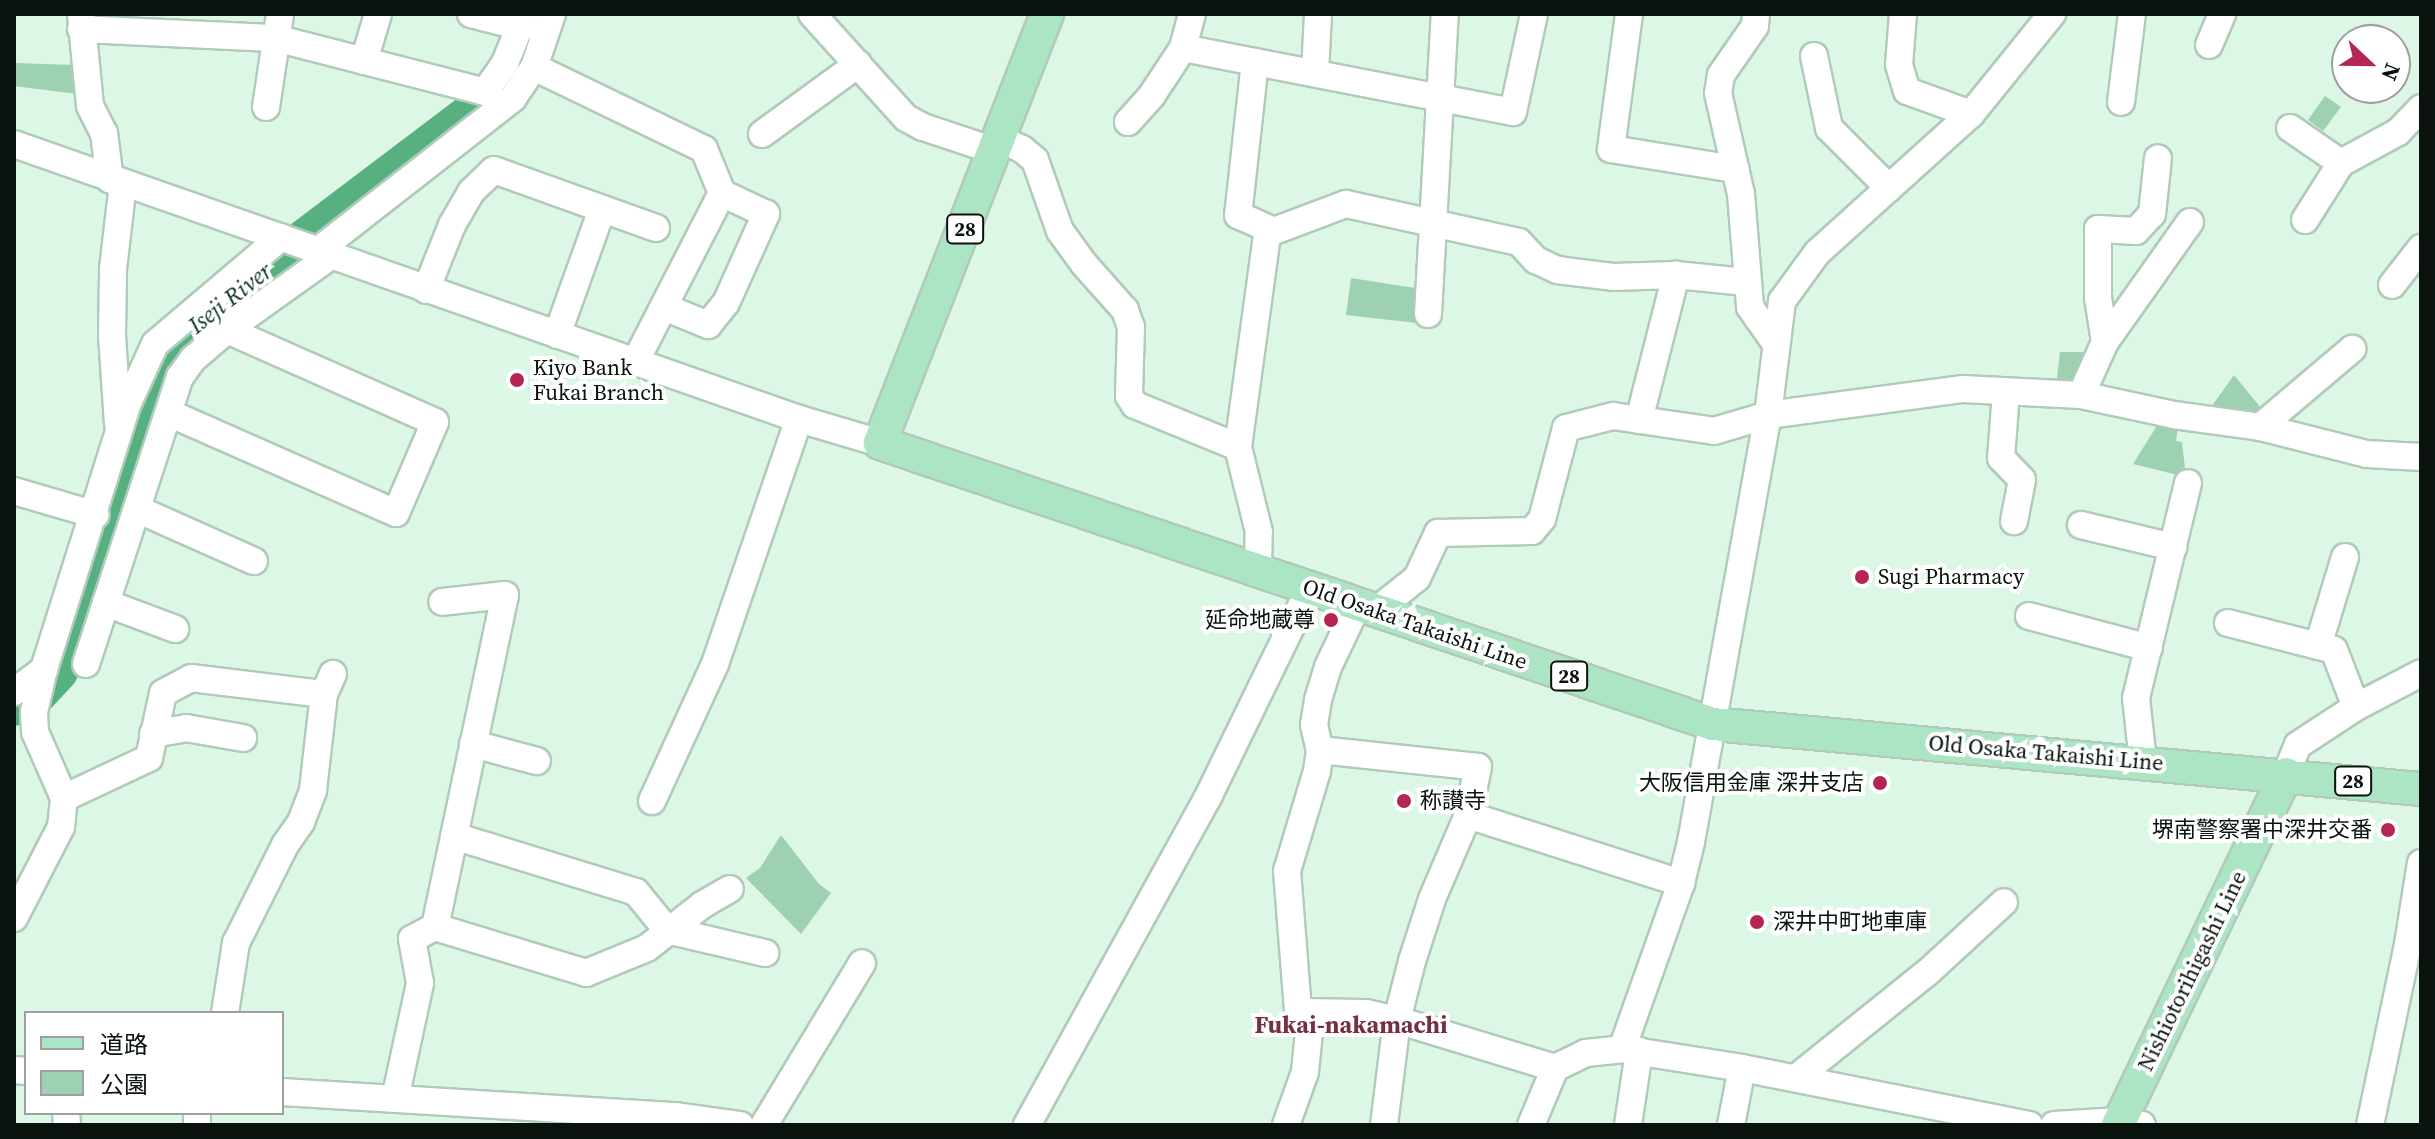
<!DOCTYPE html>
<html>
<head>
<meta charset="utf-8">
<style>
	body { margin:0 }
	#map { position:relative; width:2435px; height:1139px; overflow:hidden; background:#ddf7e6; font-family:"Source Serif 4","Noto Sans JP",serif }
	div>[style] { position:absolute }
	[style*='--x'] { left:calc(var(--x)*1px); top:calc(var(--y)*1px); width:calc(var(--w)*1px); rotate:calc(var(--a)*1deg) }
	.green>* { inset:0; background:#9dd1b1 }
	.river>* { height:42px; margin:-21px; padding:0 21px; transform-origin:21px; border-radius:21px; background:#57b07f }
	.roads { filter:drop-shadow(2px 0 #b1caba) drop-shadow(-2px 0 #b1caba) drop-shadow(0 2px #b1caba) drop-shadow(0 -2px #b1caba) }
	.minor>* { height:26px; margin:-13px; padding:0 13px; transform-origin:13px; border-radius:13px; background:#fff }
	.major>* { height:32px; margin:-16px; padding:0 16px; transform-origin:16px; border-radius:16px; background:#abe5c4 }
	.dots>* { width:22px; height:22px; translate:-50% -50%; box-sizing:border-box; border:4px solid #fff; border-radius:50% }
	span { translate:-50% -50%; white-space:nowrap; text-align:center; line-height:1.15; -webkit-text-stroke:8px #fff; paint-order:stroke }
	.shield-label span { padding:2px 6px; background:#fff; border:2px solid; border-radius:6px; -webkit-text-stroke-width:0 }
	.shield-label { font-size:20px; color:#09120c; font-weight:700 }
	.poi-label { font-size:22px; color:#09120c }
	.left { translate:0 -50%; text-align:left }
	.right { translate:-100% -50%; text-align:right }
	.street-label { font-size:22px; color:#09120c }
	.water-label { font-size:24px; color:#0c331f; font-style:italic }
	.neighbourhood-label { font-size:24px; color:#752f40; font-weight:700 }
	.frame { position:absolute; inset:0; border:16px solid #09120c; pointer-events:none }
	.legend { position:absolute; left:24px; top:1011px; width:260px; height:104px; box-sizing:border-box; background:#fff; border:2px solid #9da09e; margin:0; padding:10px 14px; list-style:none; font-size:24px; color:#09120c }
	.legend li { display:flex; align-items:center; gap:16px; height:40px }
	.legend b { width:40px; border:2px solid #9da09e }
	.north { position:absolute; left:2331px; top:24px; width:80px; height:80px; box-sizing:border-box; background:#fff; border:2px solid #9da09e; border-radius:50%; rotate:112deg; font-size:22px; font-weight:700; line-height:32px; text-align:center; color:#09120c }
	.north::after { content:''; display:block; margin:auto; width:28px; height:36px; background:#b52655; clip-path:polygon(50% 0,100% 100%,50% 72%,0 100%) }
</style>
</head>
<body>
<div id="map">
	<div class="green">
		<i style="clip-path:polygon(14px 63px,75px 65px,77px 94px,14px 86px)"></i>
		<i style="clip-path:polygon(2325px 96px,2341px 107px,2323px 131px,2308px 120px)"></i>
		<i style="clip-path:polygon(1351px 278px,1421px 289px,1417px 323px,1346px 315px)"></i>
		<i style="clip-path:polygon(2060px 352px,2091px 352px,2078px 382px,2056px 387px)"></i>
		<i style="clip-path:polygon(2234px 375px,2261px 408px,2250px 417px,2209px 410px)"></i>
		<i style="clip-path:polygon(2158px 424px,2178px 427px,2176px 441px,2182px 442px,2186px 477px,2133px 464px)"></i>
		<i style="clip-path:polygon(781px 835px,819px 884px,831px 893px,801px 934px,746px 878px,760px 868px)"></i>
	</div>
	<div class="river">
		<i style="--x:14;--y:705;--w:18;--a:-19"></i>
		<i style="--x:31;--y:699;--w:38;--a:-47"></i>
		<i style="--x:57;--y:671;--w:328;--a:-71.5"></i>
		<i style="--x:161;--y:360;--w:39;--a:-50"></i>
		<i style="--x:186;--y:330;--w:385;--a:-37.1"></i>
		<i style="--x:493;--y:98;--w:30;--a:-48"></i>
		<i style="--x:513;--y:76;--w:30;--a:-60"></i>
		<i style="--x:528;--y:50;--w:39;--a:-69"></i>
	</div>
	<div class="roads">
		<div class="minor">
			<i style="--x:81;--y:14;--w:92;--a:84.4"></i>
			<i style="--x:90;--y:106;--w:30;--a:63"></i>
			<i style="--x:104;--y:133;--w:47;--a:82.7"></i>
			<i style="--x:471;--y:14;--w:53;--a:14.3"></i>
			<i style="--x:812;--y:14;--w:140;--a:47.9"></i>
			<i style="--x:906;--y:118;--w:19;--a:28"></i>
			<i style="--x:923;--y:127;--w:76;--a:18.4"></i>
			<i style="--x:1192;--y:14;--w:35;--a:105"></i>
			<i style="--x:1183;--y:48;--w:336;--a:11"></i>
			<i style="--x:1513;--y:112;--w:100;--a:-77.9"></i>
			<i style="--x:1629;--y:14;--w:136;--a:97.6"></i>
			<i style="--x:1611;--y:149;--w:126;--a:9.2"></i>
			<i style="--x:1756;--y:14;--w:12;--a:95"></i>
			<i style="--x:1755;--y:26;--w:60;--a:124.8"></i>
			<i style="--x:1721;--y:75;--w:18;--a:99"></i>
			<i style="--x:1718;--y:93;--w:104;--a:77.2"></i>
			<i style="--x:1741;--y:194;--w:113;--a:85.4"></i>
			<i style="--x:1750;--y:307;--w:45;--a:54.9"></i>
			<i style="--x:1903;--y:14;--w:51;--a:94.5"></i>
			<i style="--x:1899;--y:65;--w:27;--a:73"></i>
			<i style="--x:1907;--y:91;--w:68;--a:19.8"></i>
			<i style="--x:81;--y:29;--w:194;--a:2.7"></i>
			<i style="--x:275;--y:38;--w:217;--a:14.4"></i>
			<i style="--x:485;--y:92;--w:35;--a:-55"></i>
			<i style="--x:505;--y:63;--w:53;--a:-67.8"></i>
			<i style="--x:2209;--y:45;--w:34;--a:-67"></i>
			<i style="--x:1814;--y:56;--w:74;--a:78.2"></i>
			<i style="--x:1829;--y:128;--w:85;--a:45"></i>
			<i style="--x:364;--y:61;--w:49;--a:-73.4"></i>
			<i style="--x:1255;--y:62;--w:154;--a:96.3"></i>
			<i style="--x:1238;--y:215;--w:39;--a:24"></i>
			<i style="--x:1274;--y:231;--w:77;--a:-20.6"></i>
			<i style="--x:1346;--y:204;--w:177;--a:12.4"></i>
			<i style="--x:1519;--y:242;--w:25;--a:47"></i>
			<i style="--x:1536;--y:260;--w:23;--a:25"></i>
			<i style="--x:1557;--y:270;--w:56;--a:7.1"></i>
			<i style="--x:1613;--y:277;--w:63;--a:-1.8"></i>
			<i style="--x:1676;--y:275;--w:70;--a:5.7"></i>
			<i style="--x:534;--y:67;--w:189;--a:25.8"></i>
			<i style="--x:704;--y:149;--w:48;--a:67.8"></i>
			<i style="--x:722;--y:193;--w:190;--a:117.2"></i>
			<i style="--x:1315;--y:73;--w:59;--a:-87.1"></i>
			<i style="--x:2121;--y:102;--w:89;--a:-82.9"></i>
			<i style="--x:266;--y:107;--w:94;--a:-81.4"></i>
			<i style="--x:1128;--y:122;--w:36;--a:-48"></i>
			<i style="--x:1152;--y:95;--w:56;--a:-56.6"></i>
			<i style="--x:2290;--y:128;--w:62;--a:34.5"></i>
			<i style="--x:762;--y:134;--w:119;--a:-36.1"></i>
			<i style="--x:999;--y:138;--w:25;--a:26"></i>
			<i style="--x:1022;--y:149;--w:17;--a:40"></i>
			<i style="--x:1035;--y:160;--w:75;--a:70.6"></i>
			<i style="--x:1060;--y:231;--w:41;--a:54"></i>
			<i style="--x:1084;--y:264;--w:62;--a:48.3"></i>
			<i style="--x:1125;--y:310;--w:18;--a:71"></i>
			<i style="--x:1131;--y:327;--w:69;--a:91.7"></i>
			<i style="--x:1129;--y:396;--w:11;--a:56"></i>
			<i style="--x:1135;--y:405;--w:111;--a:22.2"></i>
			<i style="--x:14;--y:144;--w:832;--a:19.31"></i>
			<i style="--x:799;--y:419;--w:84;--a:16.5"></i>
			<i style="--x:2305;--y:220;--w:67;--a:-57.7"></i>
			<i style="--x:2341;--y:163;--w:65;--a:-28.5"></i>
			<i style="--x:2398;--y:132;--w:33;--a:-46"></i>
			<i style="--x:320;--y:249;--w:245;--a:-38"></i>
			<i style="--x:513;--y:98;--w:37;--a:-56"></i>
			<i style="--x:534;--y:67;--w:56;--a:-71.2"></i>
			<i style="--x:2392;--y:285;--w:47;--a:-51.9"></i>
			<i style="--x:426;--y:290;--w:70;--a:-68.2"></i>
			<i style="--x:452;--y:225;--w:39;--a:-60"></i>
			<i style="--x:472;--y:191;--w:30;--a:-44"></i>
			<i style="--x:494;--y:170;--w:172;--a:19.7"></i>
			<i style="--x:664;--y:307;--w:48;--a:22.2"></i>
			<i style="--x:708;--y:325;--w:28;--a:-51"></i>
			<i style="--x:726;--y:303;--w:98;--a:-65.8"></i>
			<i style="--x:766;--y:214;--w:49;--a:-154.5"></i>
			<i style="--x:1428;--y:314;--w:300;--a:-86.8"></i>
			<i style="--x:557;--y:335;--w:134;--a:-70.3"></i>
			<i style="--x:2105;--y:342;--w:45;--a:-99"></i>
			<i style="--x:2098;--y:298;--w:69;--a:-90"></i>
			<i style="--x:2098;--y:229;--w:38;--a:3"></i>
			<i style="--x:2136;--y:231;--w:23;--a:-47"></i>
			<i style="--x:2152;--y:214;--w:56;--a:-83.9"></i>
			<i style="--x:2006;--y:393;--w:65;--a:94.4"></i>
			<i style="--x:2001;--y:458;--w:30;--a:46"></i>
			<i style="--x:2022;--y:480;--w:42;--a:101"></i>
			<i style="--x:2081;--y:395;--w:58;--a:-65.6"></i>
			<i style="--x:2105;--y:342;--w:147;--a:-54.7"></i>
			<i style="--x:169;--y:413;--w:248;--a:23.8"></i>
			<i style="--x:396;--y:513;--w:99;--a:-66.8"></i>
			<i style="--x:435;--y:422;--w:227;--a:-156.1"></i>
			<i style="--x:1639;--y:420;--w:150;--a:-75.7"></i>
			<i style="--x:118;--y:424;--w:88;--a:-93.9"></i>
			<i style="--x:112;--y:336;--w:67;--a:-89.1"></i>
			<i style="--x:113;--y:269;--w:86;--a:-83.3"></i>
			<i style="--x:2260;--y:427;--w:121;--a:-40.3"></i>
			<i style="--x:14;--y:491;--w:85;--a:16.3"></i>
			<i style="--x:137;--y:509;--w:128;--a:24"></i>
			<i style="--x:2081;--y:525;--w:95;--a:13.4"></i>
			<i style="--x:1258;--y:571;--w:39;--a:-89"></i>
			<i style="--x:1259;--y:532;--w:88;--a:-103.9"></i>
			<i style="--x:1238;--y:447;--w:220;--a:-82.2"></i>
			<i style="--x:106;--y:603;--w:74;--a:20.6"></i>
			<i style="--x:1358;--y:604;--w:70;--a:115.5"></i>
			<i style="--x:1328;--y:667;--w:34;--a:107"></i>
			<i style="--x:1318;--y:700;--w:25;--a:99"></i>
			<i style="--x:1314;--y:725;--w:26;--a:77"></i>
			<i style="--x:1320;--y:750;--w:21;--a:98"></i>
			<i style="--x:1317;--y:771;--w:104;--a:106.7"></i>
			<i style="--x:1287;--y:871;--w:141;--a:85.5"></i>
			<i style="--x:1298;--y:1012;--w:68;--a:0.8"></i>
			<i style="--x:1366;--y:1013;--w:32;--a:13"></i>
			<i style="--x:1397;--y:1020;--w:165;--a:16.9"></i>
			<i style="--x:1377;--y:610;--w:51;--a:-38.7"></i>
			<i style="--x:1417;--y:578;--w:50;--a:-65"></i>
			<i style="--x:1438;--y:533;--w:94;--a:-1.2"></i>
			<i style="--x:1532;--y:531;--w:16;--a:-50"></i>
			<i style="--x:1542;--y:519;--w:94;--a:-75.2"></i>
			<i style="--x:1566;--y:428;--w:49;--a:-14.3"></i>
			<i style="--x:1613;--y:416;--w:102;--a:8.4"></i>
			<i style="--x:1714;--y:431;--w:56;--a:-16.5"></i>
			<i style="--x:1768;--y:415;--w:197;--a:-7.6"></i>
			<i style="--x:1963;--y:389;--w:118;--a:2.9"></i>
			<i style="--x:2081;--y:395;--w:95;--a:12.1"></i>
			<i style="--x:2174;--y:415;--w:87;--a:7.9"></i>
			<i style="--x:2260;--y:427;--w:110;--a:14.2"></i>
			<i style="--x:2367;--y:454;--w:54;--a:3.2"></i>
			<i style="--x:2029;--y:616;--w:124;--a:14.9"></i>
			<i style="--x:2228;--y:623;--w:109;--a:14.3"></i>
			<i style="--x:2334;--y:650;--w:61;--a:68.9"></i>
			<i style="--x:2318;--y:646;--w:93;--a:-73.1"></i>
			<i style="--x:86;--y:664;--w:302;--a:-71.9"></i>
			<i style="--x:180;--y:377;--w:22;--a:-54"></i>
			<i style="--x:193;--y:359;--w:45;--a:-40.5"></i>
			<i style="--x:227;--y:330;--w:130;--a:-35.6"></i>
			<i style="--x:14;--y:692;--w:38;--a:-37"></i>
			<i style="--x:44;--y:669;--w:279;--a:-72.5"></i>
			<i style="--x:128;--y:403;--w:65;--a:-65.4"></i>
			<i style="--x:155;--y:344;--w:165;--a:-40.3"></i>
			<i style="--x:153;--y:734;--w:34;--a:-10"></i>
			<i style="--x:186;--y:728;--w:58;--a:10"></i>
			<i style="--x:473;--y:744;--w:66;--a:14.9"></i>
			<i style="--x:1320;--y:750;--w:159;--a:6.1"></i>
			<i style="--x:1478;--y:767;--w:49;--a:101.8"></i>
			<i style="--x:1468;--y:815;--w:224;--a:17.7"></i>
			<i style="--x:2143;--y:762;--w:64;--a:-96.2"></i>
			<i style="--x:2136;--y:698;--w:221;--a:-76.4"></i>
			<i style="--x:2286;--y:774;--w:31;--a:-68"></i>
			<i style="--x:2298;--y:745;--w:69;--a:-33.2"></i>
			<i style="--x:2356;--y:707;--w:73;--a:-27.6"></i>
			<i style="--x:64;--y:798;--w:94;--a:-25.2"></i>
			<i style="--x:149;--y:758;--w:66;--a:-77.8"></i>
			<i style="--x:163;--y:693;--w:32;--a:-28"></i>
			<i style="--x:191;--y:678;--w:134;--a:6.9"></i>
			<i style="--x:652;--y:801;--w:151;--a:-65.3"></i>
			<i style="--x:715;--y:664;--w:259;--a:-71.1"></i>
			<i style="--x:454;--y:836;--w:190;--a:17.1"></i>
			<i style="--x:636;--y:892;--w:49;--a:50.8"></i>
			<i style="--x:667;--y:930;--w:101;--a:13.2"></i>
			<i style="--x:14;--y:918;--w:102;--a:-62.7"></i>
			<i style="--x:61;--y:827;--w:29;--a:-84"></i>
			<i style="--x:64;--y:798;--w:72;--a:-113.7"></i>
			<i style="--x:35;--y:732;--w:20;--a:-93"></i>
			<i style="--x:34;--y:712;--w:44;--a:-76.9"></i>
			<i style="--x:435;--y:927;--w:158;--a:16.9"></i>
			<i style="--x:586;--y:973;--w:66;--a:-22.3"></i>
			<i style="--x:647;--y:948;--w:70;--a:-38"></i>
			<i style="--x:702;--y:905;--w:32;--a:-30"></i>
			<i style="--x:225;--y:1013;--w:71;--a:-81.1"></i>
			<i style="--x:236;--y:943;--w:110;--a:-63.4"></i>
			<i style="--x:285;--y:845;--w:28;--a:-55"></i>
			<i style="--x:301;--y:822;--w:34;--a:-69"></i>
			<i style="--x:313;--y:790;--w:97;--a:-83.5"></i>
			<i style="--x:324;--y:694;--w:22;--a:-66"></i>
			<i style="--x:1622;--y:1049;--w:176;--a:-70.4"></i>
			<i style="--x:1681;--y:883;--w:42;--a:-76.3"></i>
			<i style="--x:1691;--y:842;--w:434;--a:-79.8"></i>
			<i style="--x:1768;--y:415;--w:115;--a:-83"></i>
			<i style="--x:1782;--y:301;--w:59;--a:-53.9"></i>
			<i style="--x:1817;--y:253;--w:207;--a:-42.1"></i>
			<i style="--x:1971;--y:114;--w:129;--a:-51"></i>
			<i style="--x:14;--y:1070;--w:12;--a:5"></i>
			<i style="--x:1796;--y:1078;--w:169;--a:-38.8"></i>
			<i style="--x:1928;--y:972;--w:103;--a:-42.6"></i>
			<i style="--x:282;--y:1092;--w:395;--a:3.5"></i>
			<i style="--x:676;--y:1116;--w:65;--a:8"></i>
			<i style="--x:395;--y:1099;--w:119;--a:-77.8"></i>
			<i style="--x:420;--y:983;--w:45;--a:-100.3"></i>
			<i style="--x:412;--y:939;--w:26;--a:-28"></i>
			<i style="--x:435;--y:927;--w:339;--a:-78.1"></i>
			<i style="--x:505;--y:595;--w:63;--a:173.7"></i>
			<i style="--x:66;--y:1113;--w:12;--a:85"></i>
			<i style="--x:197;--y:1125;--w:12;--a:-90"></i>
			<i style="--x:764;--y:1125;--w:189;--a:-58.8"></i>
			<i style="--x:1027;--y:1125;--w:375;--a:-61.1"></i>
			<i style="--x:1208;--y:797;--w:233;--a:-64"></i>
			<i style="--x:1286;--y:1125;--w:56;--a:-70.3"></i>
			<i style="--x:1305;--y:1072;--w:60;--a:-84.3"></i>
			<i style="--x:1384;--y:1125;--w:106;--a:-82.9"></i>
			<i style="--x:1397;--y:1020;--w:61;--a:-75.7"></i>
			<i style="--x:1412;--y:961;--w:65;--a:-72.1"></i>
			<i style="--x:1432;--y:899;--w:91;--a:-66.8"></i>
			<i style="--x:1531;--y:1125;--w:62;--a:-67.2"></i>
			<i style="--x:1555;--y:1068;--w:34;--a:-26"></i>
			<i style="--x:1586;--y:1053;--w:36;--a:-6"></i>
			<i style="--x:1622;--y:1049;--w:121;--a:9"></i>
			<i style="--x:1742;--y:1068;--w:293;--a:11.2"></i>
			<i style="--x:1628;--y:1125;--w:75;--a:-81.5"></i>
			<i style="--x:1731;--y:1125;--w:58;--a:-79.1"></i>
			<i style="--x:2054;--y:1125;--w:66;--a:-3.5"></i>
			<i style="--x:2120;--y:1121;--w:22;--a:10"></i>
			<i style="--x:2370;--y:1125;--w:185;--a:-78.1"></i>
			<i style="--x:2408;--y:944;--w:82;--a:-80.9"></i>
		</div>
		<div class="major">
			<i style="--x:1047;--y:14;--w:460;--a:111.3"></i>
			<i style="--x:880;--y:443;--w:879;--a:18.64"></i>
			<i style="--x:1713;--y:724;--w:711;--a:5.25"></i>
			<i style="--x:2118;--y:1125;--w:389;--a:-64.4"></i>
		</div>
	</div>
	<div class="dots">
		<i style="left:517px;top:380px;background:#b52655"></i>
		<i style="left:1862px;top:577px;background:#b52655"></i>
		<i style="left:1331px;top:620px;background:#b52655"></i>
		<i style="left:1880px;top:783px;background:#b52655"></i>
		<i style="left:1404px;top:801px;background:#b52655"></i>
		<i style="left:2388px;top:830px;background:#b52655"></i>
		<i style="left:1757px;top:922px;background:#b52655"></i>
	</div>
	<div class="shield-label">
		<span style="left:965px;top:229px">28</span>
		<span style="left:1569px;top:676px">28</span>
		<span style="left:2353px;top:781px">28</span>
	</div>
	<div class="poi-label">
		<span class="left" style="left:533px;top:380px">Kiyo Bank<br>Fukai Branch</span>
		<span class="left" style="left:1878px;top:577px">Sugi Pharmacy</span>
		<span class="right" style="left:1315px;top:620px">延命地蔵尊</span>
		<span class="right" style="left:1864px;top:783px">大阪信用金庫 深井支店</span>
		<span class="left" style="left:1420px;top:801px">称讃寺</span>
		<span class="right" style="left:2372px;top:830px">堺南警察署中深井交番</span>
		<span class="left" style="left:1773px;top:922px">深井中町地車庫</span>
	</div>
	<div class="street-label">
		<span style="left:1415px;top:624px;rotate:19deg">Old Osaka Takaishi Line</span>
		<span style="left:2046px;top:753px;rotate:5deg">Old Osaka Takaishi Line</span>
		<span style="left:2192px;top:971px;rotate:-64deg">Nishiotorihigashi Line</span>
	</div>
	<div class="water-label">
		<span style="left:230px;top:298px;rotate:-38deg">Iseji River</span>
	</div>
	<div class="neighbourhood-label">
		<span style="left:1351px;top:1025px">Fukai-nakamachi</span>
	</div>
	<div class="frame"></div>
	<ul class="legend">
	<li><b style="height:10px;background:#abe5c4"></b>道路</li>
	<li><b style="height:22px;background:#9dd1b1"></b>公園</li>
	</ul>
	<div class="north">N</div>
</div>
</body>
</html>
